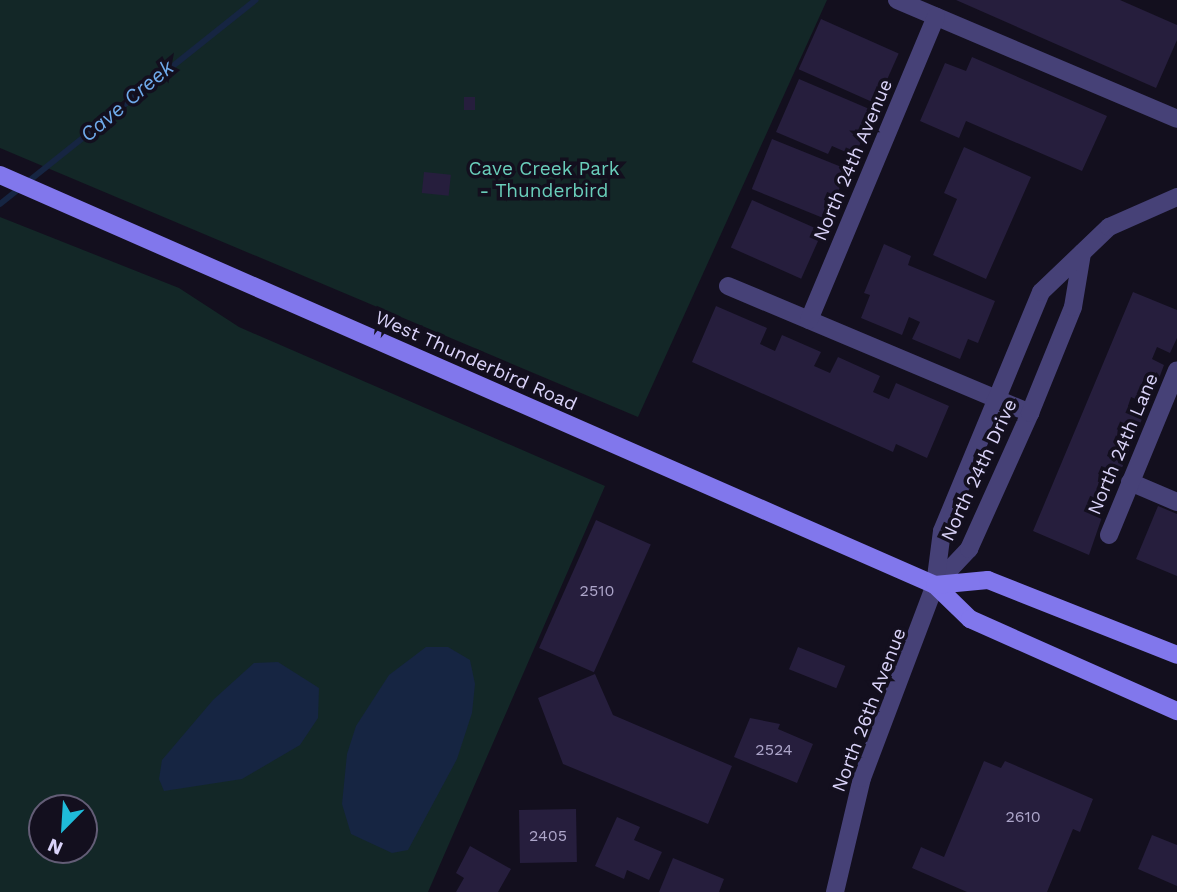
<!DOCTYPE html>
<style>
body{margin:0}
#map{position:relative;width:1177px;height:892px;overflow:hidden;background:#130f1e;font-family:"Work Sans",sans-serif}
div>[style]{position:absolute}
.green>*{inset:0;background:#132727}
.water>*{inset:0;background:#162542}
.stream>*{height:6px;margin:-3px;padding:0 3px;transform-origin:3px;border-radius:3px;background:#162542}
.building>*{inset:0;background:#261e3d;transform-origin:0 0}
.minor>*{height:18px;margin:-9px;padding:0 9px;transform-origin:9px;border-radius:9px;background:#464177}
.tertiary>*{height:18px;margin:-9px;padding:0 9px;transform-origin:9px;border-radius:9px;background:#464177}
.secondary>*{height:18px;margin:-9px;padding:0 9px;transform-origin:9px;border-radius:9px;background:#8177ec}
span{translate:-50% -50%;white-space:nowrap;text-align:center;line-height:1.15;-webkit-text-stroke:7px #130f1e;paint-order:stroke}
.number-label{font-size:16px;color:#ada6ca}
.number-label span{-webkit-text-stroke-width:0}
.street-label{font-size:19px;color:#dad3f9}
.park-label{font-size:19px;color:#6acebb}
.water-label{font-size:21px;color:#6faaeb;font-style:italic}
.north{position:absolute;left:28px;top:794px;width:70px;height:70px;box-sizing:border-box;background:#130f1e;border:2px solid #635d76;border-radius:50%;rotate:204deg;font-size:19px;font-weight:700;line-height:28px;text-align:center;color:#dad3f9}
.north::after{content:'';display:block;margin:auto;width:24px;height:32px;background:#1fbbd9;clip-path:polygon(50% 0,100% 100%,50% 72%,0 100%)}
</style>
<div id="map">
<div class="green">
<div style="clip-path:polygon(0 0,827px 0,638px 417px,0 148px)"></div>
<div style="clip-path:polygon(evenodd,0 217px,179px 288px,239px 327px,605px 486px,428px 892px,0 892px,0 217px,42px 808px,84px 808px,84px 850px,42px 850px,42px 808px)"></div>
</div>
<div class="water">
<div style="clip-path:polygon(426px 647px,448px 647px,470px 660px,475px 684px,472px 713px,457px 759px,408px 850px,392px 853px,351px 834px,342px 804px,347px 754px,356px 726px,389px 675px)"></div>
<div style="clip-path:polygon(278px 662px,319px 688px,318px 718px,300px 745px,242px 779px,164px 791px,159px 779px,162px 760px,213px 700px,254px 663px)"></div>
</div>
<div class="stream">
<div style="left:0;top:204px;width:327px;rotate:-38.6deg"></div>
</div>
<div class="building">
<div style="clip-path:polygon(956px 0,1120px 0,1177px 25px,1177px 40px,1156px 88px)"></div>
<div style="left:821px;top:19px;width:85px;height:55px;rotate:24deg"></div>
<div style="clip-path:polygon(972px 57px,1107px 116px,1082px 171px,966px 121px,959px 138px,920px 121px,945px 63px,966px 71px)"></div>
<div style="clip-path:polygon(799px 79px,874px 111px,855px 156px,832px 146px,828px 154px,776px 132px)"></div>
<div style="left:464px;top:97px;width:11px;height:13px"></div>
<div style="left:772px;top:139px;width:81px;height:54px;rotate:22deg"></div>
<div style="clip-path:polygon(964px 147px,1031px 177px,986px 279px,933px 255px,957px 199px,944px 193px)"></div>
<div style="left:424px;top:172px;width:27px;height:21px;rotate:6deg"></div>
<div style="left:752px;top:200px;width:77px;height:52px;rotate:24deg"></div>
<div style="clip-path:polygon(884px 244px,911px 256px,908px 265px,995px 301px,978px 343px,968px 339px,960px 359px,912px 339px,920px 322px,909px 317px,902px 335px,861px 318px,870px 295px,864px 293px)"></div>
<div style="clip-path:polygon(1133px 292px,1177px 310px,1177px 338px,1170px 353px,1157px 347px,1152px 359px,1164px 365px,1158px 381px,1145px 376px,1142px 383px,1154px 388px,1147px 404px,1131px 397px,1128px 406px,1144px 414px,1126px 458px,1109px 450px,1107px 456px,1124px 463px,1116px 482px,1103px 477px,1100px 483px,1112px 488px,1089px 555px,1033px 531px)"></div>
<div style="clip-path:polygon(716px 306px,767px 328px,760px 344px,775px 351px,782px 335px,821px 352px,814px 366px,830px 373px,838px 357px,880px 376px,873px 392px,889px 399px,896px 383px,949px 406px,927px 458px,896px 444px,893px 452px,692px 362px)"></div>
<div style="clip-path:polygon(1158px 506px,1177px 514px,1177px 576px,1136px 559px)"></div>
<div style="left:596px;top:520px;width:60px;height:140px;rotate:24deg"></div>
<div style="left:798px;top:647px;width:51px;height:24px;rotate:22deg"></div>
<div style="clip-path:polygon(595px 674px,613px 715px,732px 766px,708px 824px,563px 764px,538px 698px)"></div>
<div style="clip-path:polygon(750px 718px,780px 724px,778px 729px,813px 744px,797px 783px,734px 757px)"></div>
<div style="clip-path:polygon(984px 761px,1001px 768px,1005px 761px,1093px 799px,1080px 832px,1073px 829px,1047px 892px,967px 892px,912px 868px,921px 847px,944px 857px)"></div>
<div style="left:576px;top:809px;width:53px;height:57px;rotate:89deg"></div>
<div style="clip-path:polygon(617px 817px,640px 827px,634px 840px,662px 852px,649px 880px,627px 870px,624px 879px,595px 866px)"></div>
<div style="clip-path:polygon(1152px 835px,1177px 845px,1177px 886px,1138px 869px)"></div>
<div style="clip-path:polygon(470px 846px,511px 869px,498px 892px,456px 892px,464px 878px,456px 873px)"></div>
<div style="clip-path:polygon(673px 858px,724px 879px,719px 892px,659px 892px)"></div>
</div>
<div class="minor">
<div style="left:897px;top:0;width:304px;rotate:23deg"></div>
<div style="left:728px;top:286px;width:328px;rotate:22.8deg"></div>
<div style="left:809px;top:320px;width:329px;rotate:-67.3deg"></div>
<div style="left:1130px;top:482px;width:51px;rotate:23.1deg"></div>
<div style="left:1109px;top:535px;width:178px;rotate:-67.6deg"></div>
</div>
<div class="tertiary">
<div style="left:935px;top:585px;width:50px;rotate:-46.6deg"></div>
<div style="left:969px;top:549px;width:149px;rotate:-65.8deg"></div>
<div style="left:1030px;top:413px;width:114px;rotate:-67.9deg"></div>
<div style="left:1073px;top:307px;width:55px;rotate:-80.5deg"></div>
<div style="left:835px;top:892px;width:117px;rotate:-76.7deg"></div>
<div style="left:862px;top:778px;width:206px;rotate:-69.3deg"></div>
<div style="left:935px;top:585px;width:54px;rotate:-82.6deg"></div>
<div style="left:942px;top:531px;width:259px;rotate:-67.5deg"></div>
<div style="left:1041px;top:292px;width:94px;rotate:-43.7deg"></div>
<div style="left:1109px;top:227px;width:74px;rotate:-23.8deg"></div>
</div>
<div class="secondary">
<div style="left:0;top:175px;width:1021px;rotate:23.68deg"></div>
<div style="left:935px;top:585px;width:49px;rotate:44.2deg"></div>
<div style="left:970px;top:619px;width:227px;rotate:24deg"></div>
<div style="left:935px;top:585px;width:53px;rotate:-5.4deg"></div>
<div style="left:988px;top:580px;width:203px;rotate:21.6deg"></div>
</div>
<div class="number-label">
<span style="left:597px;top:591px">2510</span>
<span style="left:774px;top:750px">2524</span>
<span style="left:1023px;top:817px">2610</span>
<span style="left:548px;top:836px">2405</span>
</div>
<div class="street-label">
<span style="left:853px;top:160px;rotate:-67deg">North 24th Avenue</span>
<span style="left:476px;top:361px;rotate:24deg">West Thunderbird Road</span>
<span style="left:1123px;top:444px;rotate:-67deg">North 24th Lane</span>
<span style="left:979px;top:470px;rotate:-65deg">North 24th Drive</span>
<span style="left:869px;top:710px;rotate:-69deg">North 26th Avenue</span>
</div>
<div class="park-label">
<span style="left:544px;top:180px">Cave Creek Park<br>- Thunderbird</span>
</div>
<div class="water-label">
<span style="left:127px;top:101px;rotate:-40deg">Cave Creek</span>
</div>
<div class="north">N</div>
</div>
